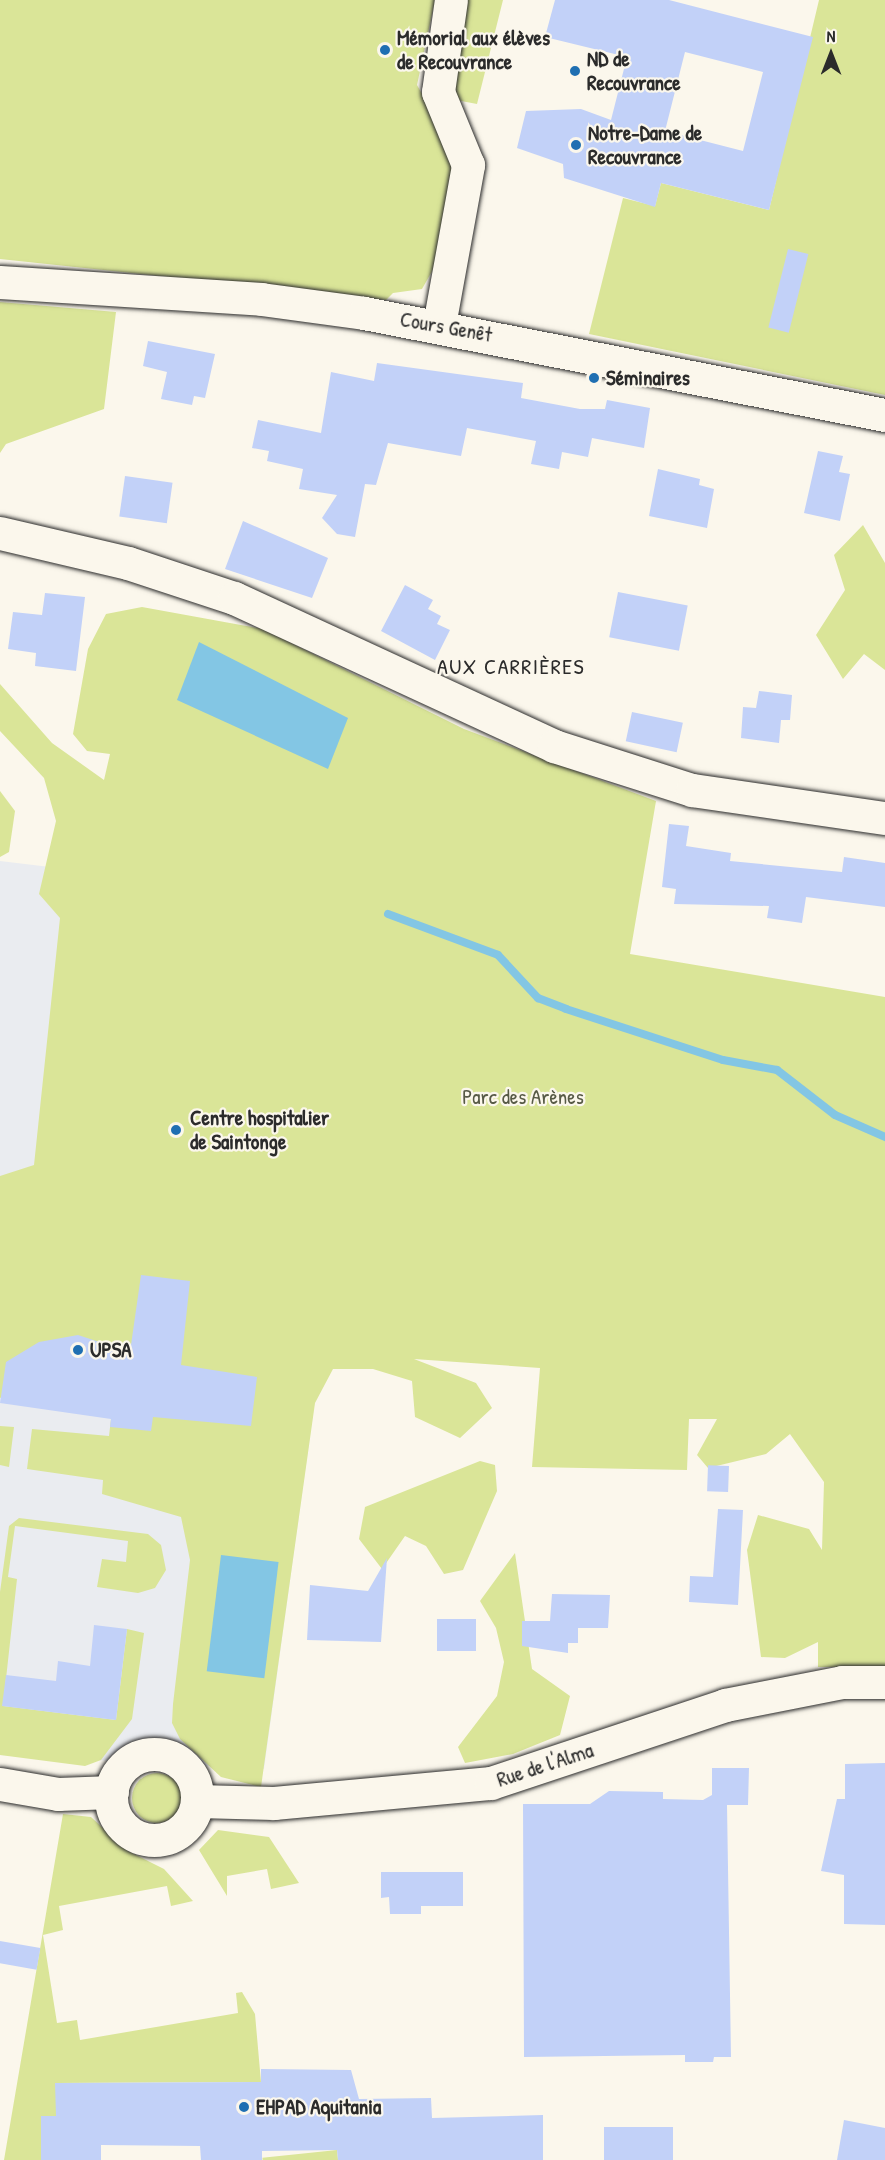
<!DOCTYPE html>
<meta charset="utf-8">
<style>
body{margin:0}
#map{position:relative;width:885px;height:2160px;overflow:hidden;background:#fbf7ec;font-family:"Patrick Hand",sans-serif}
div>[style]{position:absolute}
.built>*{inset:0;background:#eaecf0}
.green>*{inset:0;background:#dae598;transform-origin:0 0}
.round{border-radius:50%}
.water>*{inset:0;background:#83c6e4;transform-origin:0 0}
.stream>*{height:8px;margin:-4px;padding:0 4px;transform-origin:4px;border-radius:4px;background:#83c6e4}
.building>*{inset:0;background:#c2d1f8;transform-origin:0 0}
.roads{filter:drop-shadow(0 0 2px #2b2b2b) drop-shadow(0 0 2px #2b2b2b)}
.minor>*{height:33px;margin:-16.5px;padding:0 16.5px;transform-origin:16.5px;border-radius:16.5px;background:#fbf7ec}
.minor>.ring{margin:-16.5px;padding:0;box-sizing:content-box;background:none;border:33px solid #fbf7ec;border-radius:50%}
.major>*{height:33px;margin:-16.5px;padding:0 16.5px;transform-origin:16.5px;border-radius:16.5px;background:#fbf7ec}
.dots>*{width:16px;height:16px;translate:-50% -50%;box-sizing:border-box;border:3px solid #fbf7ec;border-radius:50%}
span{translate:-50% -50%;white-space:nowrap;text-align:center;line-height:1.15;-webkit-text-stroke:4.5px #fbf7ec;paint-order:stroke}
.poi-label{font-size:21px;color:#2b2b2b;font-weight:700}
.left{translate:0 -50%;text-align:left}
.street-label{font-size:21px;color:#2b2b2b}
.park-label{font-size:21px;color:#575a46}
.neighbourhood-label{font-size:22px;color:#2b2b2b;letter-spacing:1.5px}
.north{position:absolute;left:801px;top:24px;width:60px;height:60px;-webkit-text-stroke:4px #fbf7ec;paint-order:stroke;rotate:0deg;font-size:16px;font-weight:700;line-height:24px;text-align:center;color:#2b2b2b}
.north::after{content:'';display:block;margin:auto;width:21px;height:27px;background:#2b2b2b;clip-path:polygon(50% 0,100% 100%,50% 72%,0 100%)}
</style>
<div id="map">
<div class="built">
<div style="clip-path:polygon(0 861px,383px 907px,264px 1769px,0 1755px)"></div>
</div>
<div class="green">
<div style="clip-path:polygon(0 0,435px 0,417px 85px,457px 156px,443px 252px,422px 289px,393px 293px,386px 300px,0 259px)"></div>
<div style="clip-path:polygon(462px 0,503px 0,477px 104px,456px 100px,449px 53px)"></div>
<div style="clip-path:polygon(819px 0,885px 0,885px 395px,589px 334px,623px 198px,655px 206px,661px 183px,769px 210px)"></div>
<div style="clip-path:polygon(0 302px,116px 312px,104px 409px,6px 444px,0 453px)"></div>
<div style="clip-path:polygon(863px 525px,885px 563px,885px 670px,864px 654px,843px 679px,816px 635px,845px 590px,834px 555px)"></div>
<div style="clip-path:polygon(142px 607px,263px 629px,464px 729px,656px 801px,630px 954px,885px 997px,885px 1667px,818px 1667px,818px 1642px,785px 1658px,761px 1657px,747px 1550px,758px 1515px,809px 1529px,822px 1550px,824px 1482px,790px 1434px,766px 1454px,708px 1468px,697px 1455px,717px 1419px,689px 1419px,687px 1470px,532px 1467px,540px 1368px,414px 1359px,476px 1383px,492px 1408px,460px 1438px,415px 1417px,412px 1381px,373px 1369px,333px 1369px,315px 1403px,261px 1787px,221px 1777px,180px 1739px,172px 1723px,173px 1704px,190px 1560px,181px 1517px,102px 1494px,103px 1480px,27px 1469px,32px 1429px,109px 1436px,111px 1419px,66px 1373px,0 1398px,0 1176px,34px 1165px,60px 918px,39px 894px,56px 821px,44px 778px,0 731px,0 684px,52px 743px,104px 780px,110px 754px,87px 751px,73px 734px,88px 649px,106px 614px)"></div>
<div style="clip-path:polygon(0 791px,15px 811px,9px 852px,0 857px)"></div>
<div style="clip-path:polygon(0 1426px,14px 1427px,9px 1467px,0 1465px)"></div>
<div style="clip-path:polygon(480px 1461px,495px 1465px,497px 1491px,463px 1570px,444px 1574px,426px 1546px,405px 1536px,382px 1569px,359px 1539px,365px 1507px)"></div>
<div style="clip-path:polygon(19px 1518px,148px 1534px,161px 1545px,166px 1570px,155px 1588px,138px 1593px,97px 1587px,102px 1559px,126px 1562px,128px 1541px,15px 1526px,8px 1577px,17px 1579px,3px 1706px,116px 1720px,127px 1629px,144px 1633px,132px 1719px,101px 1760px,85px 1766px,0 1755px,0 1592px,9px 1526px)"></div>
<div style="clip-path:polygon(515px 1553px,532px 1669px,570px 1696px,560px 1735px,513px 1754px,465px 1763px,458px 1747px,497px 1696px,504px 1662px,496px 1628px,480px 1601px)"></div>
<div class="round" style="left:132px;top:1773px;width:50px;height:50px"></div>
<div style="clip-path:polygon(63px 1814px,91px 1817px,128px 1851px,164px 1869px,193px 1901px,171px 1906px,167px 1886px,59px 1906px,63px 1930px,43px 1935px,57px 2023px,77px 2020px,80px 2040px,238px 2013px,236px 1993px,242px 1992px,255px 2014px,261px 2082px,56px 2083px,56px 2116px,41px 2116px,41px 2160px,4px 2160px)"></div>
<div style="clip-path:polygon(218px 1830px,269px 1837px,299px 1883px,271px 1889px,267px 1869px,227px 1876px,227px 1896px,199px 1850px)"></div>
<div style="left:337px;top:2150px;width:10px;height:75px;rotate:84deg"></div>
</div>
<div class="water">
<div style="clip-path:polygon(199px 642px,348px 718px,328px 769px,177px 700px)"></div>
<div style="left:221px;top:1555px;width:58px;height:117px;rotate:7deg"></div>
</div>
<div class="stream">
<div style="left:388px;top:914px;width:117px;rotate:20.4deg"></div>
<div style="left:498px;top:955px;width:59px;rotate:47.1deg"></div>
<div style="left:538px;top:998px;width:30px;rotate:21deg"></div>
<div style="left:566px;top:1009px;width:165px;rotate:18deg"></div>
<div style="left:723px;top:1060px;width:55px;rotate:10.5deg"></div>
<div style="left:777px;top:1070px;width:73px;rotate:37.8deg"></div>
<div style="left:835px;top:1115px;width:55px;rotate:23.7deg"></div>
</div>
<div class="building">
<div style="clip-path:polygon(evenodd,555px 0,669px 0,813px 37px,769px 210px,661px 183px,655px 207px,564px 178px,563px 164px,517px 148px,526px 111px,581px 109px,611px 120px,627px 57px,545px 37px,555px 0,685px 52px,763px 72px,743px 151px,665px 131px,685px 52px)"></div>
<div style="left:788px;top:249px;width:21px;height:81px;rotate:14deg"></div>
<div style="clip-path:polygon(148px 341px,215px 354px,205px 398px,194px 396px,192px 405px,161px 399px,167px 372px,143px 366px)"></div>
<div style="clip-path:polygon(377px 363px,523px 383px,521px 398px,580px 409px,605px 409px,607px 400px,650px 408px,644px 448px,592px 438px,588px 457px,562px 452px,559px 469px,531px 464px,536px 441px,467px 428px,461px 456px,388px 443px,376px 485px,365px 484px,355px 537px,337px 534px,322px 518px,337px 495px,299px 489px,303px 469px,267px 461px,269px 451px,252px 448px,258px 420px,321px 433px,331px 372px,374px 381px)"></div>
<div style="clip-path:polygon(818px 451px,843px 456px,839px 472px,850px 474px,840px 521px,804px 513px)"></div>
<div style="clip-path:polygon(658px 469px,700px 479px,699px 485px,714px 489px,707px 528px,649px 516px)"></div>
<div style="left:125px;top:476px;width:48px;height:41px;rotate:8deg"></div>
<div style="clip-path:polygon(243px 521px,328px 558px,312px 598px,225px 569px)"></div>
<div style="clip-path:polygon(405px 585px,433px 600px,428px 609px,441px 616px,437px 624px,450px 630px,435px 660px,381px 631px)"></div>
<div style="left:618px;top:592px;width:71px;height:46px;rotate:11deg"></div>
<div style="clip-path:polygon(45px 593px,85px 597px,76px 671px,35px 666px,36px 653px,8px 649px,13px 612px,42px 615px)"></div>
<div style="clip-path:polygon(759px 691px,792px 695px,790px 720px,781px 720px,779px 743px,741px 738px,743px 707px,756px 708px)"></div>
<div style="left:632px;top:712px;width:52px;height:30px;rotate:12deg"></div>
<div style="clip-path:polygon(669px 824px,689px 826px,686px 846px,731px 853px,730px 861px,842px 872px,844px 857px,885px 863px,885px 907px,806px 897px,802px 923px,767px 918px,769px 906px,674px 904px,676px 889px,662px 887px)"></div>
<div style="clip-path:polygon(141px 1275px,190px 1281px,181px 1365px,257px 1377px,251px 1426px,153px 1417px,151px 1431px,110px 1427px,111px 1419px,0 1403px,6px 1362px,39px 1342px,78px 1335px,130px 1352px)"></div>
<div style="left:729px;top:1466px;width:26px;height:21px;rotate:92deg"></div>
<div style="clip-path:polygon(718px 1509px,743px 1510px,738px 1605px,689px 1602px,690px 1576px,713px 1577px)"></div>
<div style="clip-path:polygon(387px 1558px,381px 1642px,307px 1640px,310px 1585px,368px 1591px)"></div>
<div style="clip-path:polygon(552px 1594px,610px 1595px,608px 1628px,578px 1628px,578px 1643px,568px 1643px,568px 1653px,522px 1646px,522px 1621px,550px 1621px)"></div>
<div style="left:437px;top:1619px;width:39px;height:32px"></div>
<div style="clip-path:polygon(94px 1625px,127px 1629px,116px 1720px,2px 1706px,6px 1675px,56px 1681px,58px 1661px,90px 1666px)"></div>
<div style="clip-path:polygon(885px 1763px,885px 1925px,844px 1924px,844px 1875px,821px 1871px,837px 1799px,845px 1799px,845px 1764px)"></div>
<div style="clip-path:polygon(712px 1768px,749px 1768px,748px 1805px,727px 1805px,731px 2057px,714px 2057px,713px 2062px,685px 2062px,685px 2055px,524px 2057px,523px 1804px,590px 1804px,609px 1791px,663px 1792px,663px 1799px,703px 1800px,712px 1795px)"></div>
<div style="clip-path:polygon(381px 1872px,463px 1872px,463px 1906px,421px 1906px,421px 1914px,390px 1914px,389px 1897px,381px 1898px)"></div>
<div style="left:0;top:1941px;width:41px;height:22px;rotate:10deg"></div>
<div style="clip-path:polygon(261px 2069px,351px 2070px,359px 2099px,431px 2098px,432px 2118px,543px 2115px,543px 2160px,338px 2160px,337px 2150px,262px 2151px,262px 2160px,201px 2160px,200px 2146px,101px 2145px,101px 2160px,41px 2160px,41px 2116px,56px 2116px,55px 2083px,261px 2082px)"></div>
<div style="clip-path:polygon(844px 2120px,885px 2128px,885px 2160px,837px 2160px)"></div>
<div style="left:673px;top:2127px;width:33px;height:69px;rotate:90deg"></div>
</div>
<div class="roads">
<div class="minor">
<div style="left:439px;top:325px;width:163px;rotate:-79.7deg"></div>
<div style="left:468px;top:165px;width:79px;rotate:-112.3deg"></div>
<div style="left:438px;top:92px;width:93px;rotate:-82deg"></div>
<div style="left:0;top:533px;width:131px;rotate:13.2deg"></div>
<div style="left:128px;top:563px;width:112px;rotate:18.3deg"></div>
<div style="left:234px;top:598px;width:353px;rotate:24.8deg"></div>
<div style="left:554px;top:746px;width:145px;rotate:17.7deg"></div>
<div style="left:692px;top:790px;width:195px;rotate:8.3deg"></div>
<div class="ring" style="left:111px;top:1754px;width:53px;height:53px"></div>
<div style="left:0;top:1784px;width:59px;rotate:9.8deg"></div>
<div style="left:58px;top:1794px;width:54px;rotate:-2.1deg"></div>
<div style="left:197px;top:1801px;width:77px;rotate:1.5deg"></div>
<div style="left:274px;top:1803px;width:218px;rotate:-5.3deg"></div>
<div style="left:491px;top:1783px;width:247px;rotate:-18.4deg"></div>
<div style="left:725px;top:1705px;width:119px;rotate:-11.1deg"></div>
<div style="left:842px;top:1682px;width:43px"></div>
</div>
<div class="major">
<div style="left:0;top:282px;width:262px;rotate:3.7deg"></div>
<div style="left:261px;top:299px;width:104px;rotate:7.7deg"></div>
<div style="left:364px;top:313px;width:531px;rotate:11.08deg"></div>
</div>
</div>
<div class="dots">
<div style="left:385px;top:50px;background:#1f6fb2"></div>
<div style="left:575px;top:71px;background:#1f6fb2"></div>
<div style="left:576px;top:145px;background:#1f6fb2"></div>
<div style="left:594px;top:378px;background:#1f6fb2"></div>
<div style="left:176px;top:1130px;background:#1f6fb2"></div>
<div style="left:78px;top:1350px;background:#1f6fb2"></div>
<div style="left:244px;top:2107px;background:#1f6fb2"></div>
</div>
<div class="poi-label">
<span class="left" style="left:397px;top:50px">Mémorial aux élèves<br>de Recouvrance</span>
<span class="left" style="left:587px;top:71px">ND de<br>Recouvrance</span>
<span class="left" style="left:588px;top:145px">Notre-Dame de<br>Recouvrance</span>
<span class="left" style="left:606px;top:378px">Séminaires</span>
<span class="left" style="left:190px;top:1130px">Centre hospitalier<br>de Saintonge</span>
<span class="left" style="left:90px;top:1350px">UPSA</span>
<span class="left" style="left:256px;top:2107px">EHPAD Aquitania</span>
</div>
<div class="street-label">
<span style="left:446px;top:327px;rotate:10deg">Cours Genêt</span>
<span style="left:545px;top:1765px;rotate:-18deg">Rue de l'Alma</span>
</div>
<div class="park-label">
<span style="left:523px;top:1097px">Parc des Arènes</span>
</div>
<div class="neighbourhood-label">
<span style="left:511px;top:667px">AUX CARRIÈRES</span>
</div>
<div class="north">N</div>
</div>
